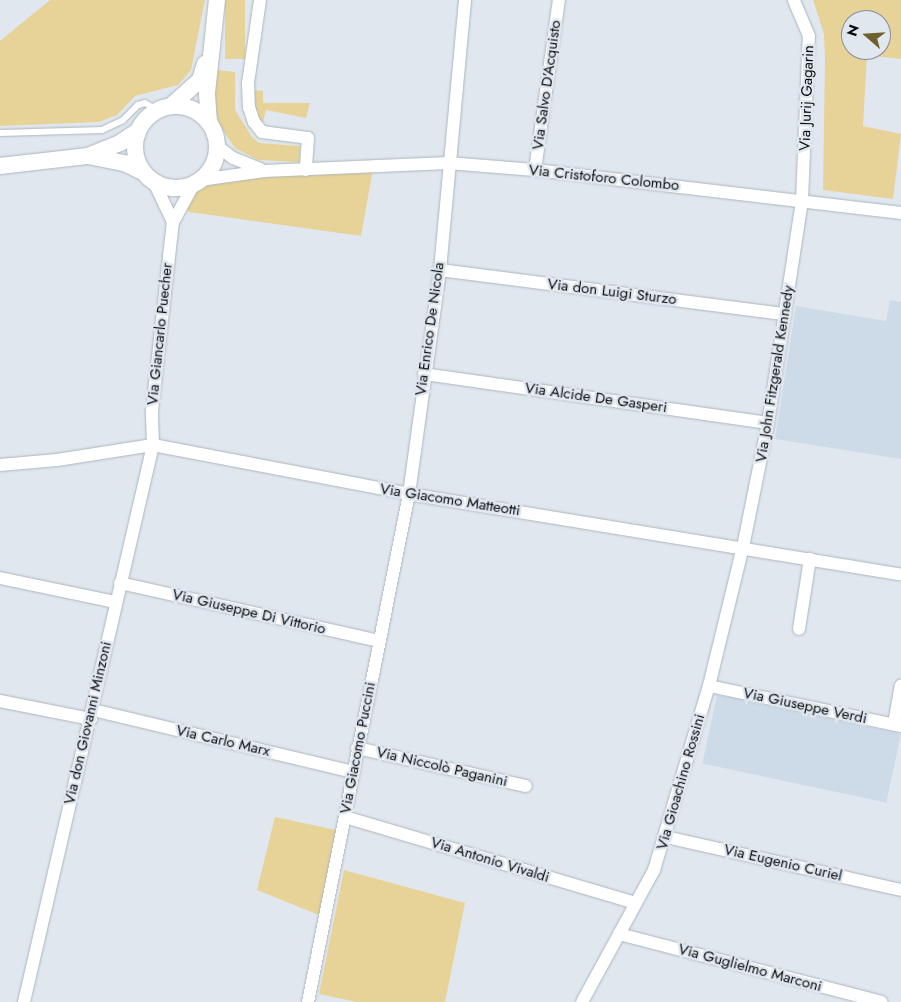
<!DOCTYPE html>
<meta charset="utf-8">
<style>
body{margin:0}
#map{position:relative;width:901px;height:1002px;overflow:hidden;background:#e0e7ef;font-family:Jost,sans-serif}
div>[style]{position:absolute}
.built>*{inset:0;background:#cddbe8;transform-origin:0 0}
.green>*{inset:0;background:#e7d397;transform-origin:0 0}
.roads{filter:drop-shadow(0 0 1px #adb5bc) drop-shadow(0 0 1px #adb5bc)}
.service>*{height:6px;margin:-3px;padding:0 3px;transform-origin:3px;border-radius:3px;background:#fff}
.minor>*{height:12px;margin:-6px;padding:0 6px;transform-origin:6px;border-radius:6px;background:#fff}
.tertiary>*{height:16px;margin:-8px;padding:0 8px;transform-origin:8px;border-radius:8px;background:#fff}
.tertiary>.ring{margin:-8px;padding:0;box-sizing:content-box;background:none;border:16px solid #fff;border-radius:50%}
span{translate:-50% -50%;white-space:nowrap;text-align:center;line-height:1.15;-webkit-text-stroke:5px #e0e7ef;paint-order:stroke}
.street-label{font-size:15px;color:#090c0e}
.north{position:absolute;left:841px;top:10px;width:50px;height:50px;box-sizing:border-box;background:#e0e7ef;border:1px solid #8a8f95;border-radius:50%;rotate:289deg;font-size:14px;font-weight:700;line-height:20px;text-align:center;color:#090c0e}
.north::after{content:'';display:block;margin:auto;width:18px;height:22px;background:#70602e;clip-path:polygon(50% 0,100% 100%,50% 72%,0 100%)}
</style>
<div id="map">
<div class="built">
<div style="clip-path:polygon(890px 300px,901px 302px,901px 459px,775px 439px,796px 306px,886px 321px)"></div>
<div style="left:717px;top:695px;width:188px;height:70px;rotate:12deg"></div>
</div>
<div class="green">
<div style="clip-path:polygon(50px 0,205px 0,191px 70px,178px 85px,135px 96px,117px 115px,99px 122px,0 126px,0 41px)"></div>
<div style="left:225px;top:0;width:20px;height:59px"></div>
<div style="clip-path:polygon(evenodd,813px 0,901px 0,901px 59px,867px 55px,863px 126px,901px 134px,893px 199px,823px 190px,825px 60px,824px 34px,813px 0,851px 20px,881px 20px,881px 50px,851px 50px,851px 20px)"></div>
<div style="clip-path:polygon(216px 70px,235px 72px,235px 110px,252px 137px,259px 143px,300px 146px,299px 162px,258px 160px,235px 148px,220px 126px,214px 104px)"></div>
<div style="clip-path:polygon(252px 90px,263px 91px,263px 103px,310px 103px,306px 118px,266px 110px,263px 122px,256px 115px)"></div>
<div style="clip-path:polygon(373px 169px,361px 236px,189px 212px,185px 208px,190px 193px,201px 185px,225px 177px)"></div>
<div style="clip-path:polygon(275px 817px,336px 830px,319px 915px,257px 890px)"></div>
<div style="clip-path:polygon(344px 870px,465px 903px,445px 1002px,357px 1002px,319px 994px)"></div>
</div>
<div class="roads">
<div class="service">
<div style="left:0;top:133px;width:102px;rotate:-1.7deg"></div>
<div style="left:102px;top:130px;width:23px;rotate:-25deg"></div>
<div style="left:123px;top:120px;width:21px;rotate:-45deg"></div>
<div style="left:138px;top:105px;width:7px;rotate:-16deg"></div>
<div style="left:145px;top:103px;width:14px;rotate:30deg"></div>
</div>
<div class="minor">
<div style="left:260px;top:0;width:84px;rotate:98.2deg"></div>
<div style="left:248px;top:83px;width:24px;rotate:88deg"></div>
<div style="left:249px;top:107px;width:16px;rotate:72deg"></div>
<div style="left:254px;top:122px;width:13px;rotate:51deg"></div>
<div style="left:262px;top:132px;width:46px;rotate:7.4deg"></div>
<div style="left:308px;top:138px;width:32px;rotate:94deg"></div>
<div style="left:217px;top:146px;width:20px;rotate:37deg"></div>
<div style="left:233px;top:158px;width:29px;rotate:22deg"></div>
<div style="left:535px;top:170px;width:172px;rotate:-82deg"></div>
<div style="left:200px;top:180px;width:65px;rotate:-8deg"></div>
<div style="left:264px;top:171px;width:184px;rotate:-2.5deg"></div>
<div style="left:448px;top:163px;width:87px;rotate:4.6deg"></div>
<div style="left:535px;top:170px;width:369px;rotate:6.7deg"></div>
<div style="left:154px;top:182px;width:44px;rotate:64.6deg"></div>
<div style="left:440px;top:270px;width:348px;rotate:7.3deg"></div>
<div style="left:424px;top:374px;width:347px;rotate:8.1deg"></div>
<div style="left:0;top:465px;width:57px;rotate:-5deg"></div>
<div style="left:57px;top:460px;width:97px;rotate:-8.9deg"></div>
<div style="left:153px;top:445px;width:261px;rotate:10.8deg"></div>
<div style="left:409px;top:494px;width:499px;rotate:9.3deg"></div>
<div style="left:0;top:578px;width:117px;rotate:11.8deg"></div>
<div style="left:120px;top:583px;width:265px;rotate:12.6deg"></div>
<div style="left:799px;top:629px;width:71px;rotate:-81.1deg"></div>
<div style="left:709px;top:686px;width:196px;rotate:11.8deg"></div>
<div style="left:0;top:701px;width:93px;rotate:11.2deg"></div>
<div style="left:93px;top:710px;width:267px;rotate:13.4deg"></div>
<div style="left:894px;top:724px;width:39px;rotate:-80deg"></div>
<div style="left:357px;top:748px;width:173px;rotate:12.7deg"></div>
<div style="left:345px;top:817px;width:303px;rotate:16.5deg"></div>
<div style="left:666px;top:837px;width:241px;rotate:12.7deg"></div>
<div style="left:619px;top:934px;width:271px;rotate:14.5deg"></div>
<div style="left:24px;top:1002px;width:572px;rotate:-76.96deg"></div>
<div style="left:153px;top:445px;width:34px;rotate:-92deg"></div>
<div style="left:152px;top:411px;width:190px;rotate:-83.7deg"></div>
<div style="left:173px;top:222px;width:43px;rotate:-61.1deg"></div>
<div style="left:308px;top:1002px;width:518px;rotate:-78.76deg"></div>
<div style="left:409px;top:494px;width:226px;rotate:-82.1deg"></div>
<div style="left:440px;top:270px;width:271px;rotate:-84.7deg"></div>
<div style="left:582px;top:1002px;width:150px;rotate:-61.4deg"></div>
<div style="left:654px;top:870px;width:192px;rotate:-73.4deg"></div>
<div style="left:709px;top:686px;width:143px;rotate:-76.3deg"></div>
<div style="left:743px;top:547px;width:126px;rotate:-78.6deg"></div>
<div style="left:768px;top:423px;width:226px;rotate:-81.3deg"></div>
<div style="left:802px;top:200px;width:164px;rotate:-87.6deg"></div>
<div style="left:809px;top:36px;width:39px;rotate:-113deg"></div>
</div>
<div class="tertiary">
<div style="left:171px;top:106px;width:39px;rotate:-42deg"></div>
<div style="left:200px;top:80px;width:17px;rotate:-73deg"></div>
<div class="ring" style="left:135px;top:106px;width:66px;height:66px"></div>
<div style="left:209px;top:123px;width:30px;rotate:-94deg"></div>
<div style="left:207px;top:93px;width:94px;rotate:-83.9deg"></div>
<div style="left:88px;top:156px;width:37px;rotate:11deg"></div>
<div style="left:124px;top:163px;width:21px;rotate:25deg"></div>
<div style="left:0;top:166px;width:89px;rotate:-6.5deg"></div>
<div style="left:88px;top:156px;width:35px;rotate:-22deg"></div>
<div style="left:120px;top:143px;width:22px;rotate:-34deg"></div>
</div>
</div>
<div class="street-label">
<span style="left:547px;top:85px;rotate:-82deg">Via Salvo D’Acquisto</span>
<span style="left:807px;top:98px;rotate:-88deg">Via Jurij Gagarin</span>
<span style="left:604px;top:178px;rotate:6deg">Via Cristoforo Colombo</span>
<span style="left:612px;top:292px;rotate:7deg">Via don Luigi Sturzo</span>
<span style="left:430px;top:329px;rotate:-82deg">Via Enrico De Nicola</span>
<span style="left:160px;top:334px;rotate:-84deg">Via Giancarlo Puecher</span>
<span style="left:775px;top:374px;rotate:-81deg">Via John Fitzgerald Kennedy</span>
<span style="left:596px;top:398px;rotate:8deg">Via Alcide De Gasperi</span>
<span style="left:450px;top:500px;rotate:9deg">Via Giacomo Matteotti</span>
<span style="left:249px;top:612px;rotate:13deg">Via Giuseppe Di Vittorio</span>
<span style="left:805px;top:706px;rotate:12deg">Via Giuseppe Verdi</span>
<span style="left:88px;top:723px;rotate:-77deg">Via don Giovanni Minzoni</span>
<span style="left:223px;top:741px;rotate:13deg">Via Carlo Marx</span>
<span style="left:358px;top:748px;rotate:-79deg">Via Giacomo Puccini</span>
<span style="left:442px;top:767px;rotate:13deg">Via Niccolò Paganini</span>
<span style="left:681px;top:782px;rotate:-74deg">Via Gioachino Rossini</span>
<span style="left:490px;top:860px;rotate:17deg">Via Antonio Vivaldi</span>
<span style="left:783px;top:863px;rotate:13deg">Via Eugenio Curiel</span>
<span style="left:750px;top:968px;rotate:15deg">Via Guglielmo Marconi</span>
</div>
<div class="north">N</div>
</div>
